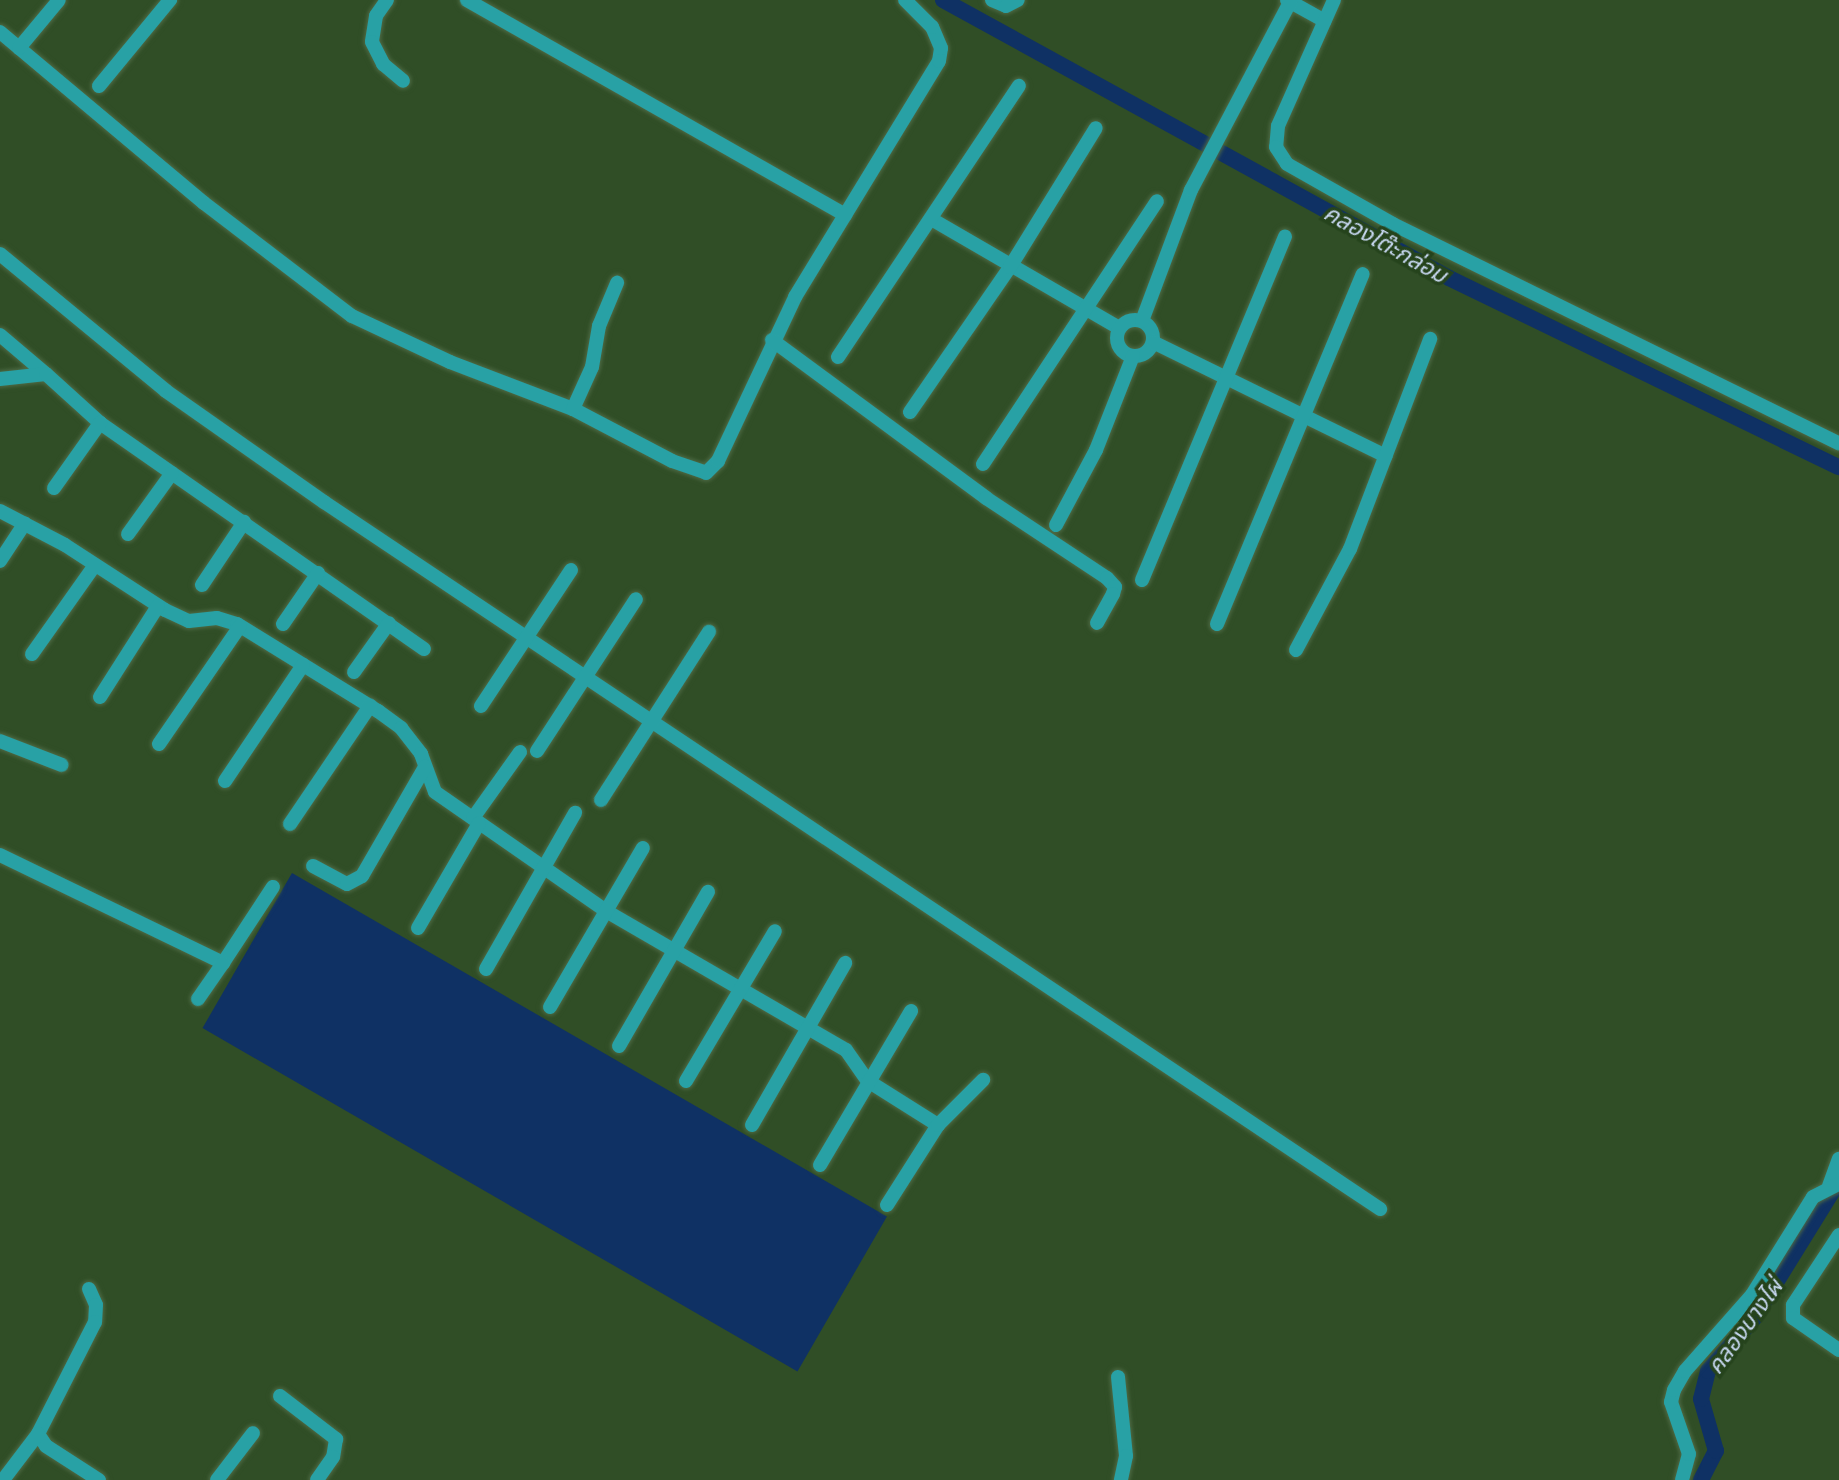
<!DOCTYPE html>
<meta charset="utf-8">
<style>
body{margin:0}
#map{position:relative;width:1839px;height:1480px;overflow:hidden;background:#304e26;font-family:"Playfair Display","Noto Sans Thai",serif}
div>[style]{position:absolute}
.water>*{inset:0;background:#0f3164;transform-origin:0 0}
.canal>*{height:16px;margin:-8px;padding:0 8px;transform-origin:8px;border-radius:8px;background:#0f3164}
.roads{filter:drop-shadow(0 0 2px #4e6a45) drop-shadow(0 0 2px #4e6a45)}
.minor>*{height:14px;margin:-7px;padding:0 7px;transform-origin:7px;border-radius:7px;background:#28a1a5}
.minor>.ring{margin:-7px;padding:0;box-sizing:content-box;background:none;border:14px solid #28a1a5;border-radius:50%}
span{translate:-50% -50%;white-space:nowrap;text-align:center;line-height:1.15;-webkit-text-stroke:7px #25431c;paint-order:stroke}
.water-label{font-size:23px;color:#c7d7f0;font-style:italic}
</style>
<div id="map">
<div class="water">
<div style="left:292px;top:873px;width:687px;height:179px;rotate:30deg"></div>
</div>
<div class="canal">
<div style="left:943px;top:0;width:577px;rotate:28.78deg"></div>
<div style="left:1449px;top:278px;width:433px;rotate:25.9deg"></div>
<div style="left:1701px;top:1480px;width:33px;rotate:-63deg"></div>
<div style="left:1716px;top:1451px;width:54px;rotate:-106.1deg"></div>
<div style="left:1701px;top:1399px;width:29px;rotate:-76deg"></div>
<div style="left:1708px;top:1371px;width:70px;rotate:-49deg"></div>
<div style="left:1754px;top:1318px;width:161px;rotate:-58.2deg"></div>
</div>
<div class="roads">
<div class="minor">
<div style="left:387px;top:0;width:19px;rotate:125deg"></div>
<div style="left:376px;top:16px;width:26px;rotate:99deg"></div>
<div style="left:372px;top:42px;width:25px;rotate:63deg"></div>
<div style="left:383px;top:64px;width:26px;rotate:40deg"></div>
<div style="left:467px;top:0;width:435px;rotate:29.6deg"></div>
<div style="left:992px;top:0;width:15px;rotate:23deg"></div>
<div style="left:1006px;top:6px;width:13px;rotate:-27deg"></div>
<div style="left:1287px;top:0;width:43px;rotate:28.9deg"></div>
<div style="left:1334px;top:0;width:138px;rotate:114deg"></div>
<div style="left:1278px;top:126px;width:21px;rotate:95deg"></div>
<div style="left:1276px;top:147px;width:20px;rotate:57deg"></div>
<div style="left:1287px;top:164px;width:122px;rotate:29.5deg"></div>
<div style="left:1393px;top:224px;width:497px;rotate:26.2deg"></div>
<div style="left:0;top:32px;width:266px;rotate:40deg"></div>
<div style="left:204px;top:203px;width:186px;rotate:37.4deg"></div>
<div style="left:352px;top:316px;width:108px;rotate:25.1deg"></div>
<div style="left:450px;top:362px;width:132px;rotate:20.9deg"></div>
<div style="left:573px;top:409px;width:112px;rotate:27.7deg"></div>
<div style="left:672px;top:461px;width:36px;rotate:19deg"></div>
<div style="left:706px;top:473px;width:17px;rotate:-45deg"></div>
<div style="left:718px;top:461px;width:181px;rotate:-64.8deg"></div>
<div style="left:795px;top:297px;width:276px;rotate:-58.6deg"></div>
<div style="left:939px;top:61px;width:13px;rotate:-81deg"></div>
<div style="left:941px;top:48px;width:23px;rotate:-113deg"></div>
<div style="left:932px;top:27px;width:38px;rotate:-135deg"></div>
<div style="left:19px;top:48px;width:62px;rotate:-50.2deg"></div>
<div style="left:99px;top:86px;width:112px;rotate:-50.5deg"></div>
<div style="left:933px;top:220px;width:215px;rotate:30.1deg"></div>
<div style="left:0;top:254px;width:215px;rotate:39.5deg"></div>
<div style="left:166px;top:391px;width:193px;rotate:35.1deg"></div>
<div style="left:324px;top:502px;width:1271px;rotate:33.8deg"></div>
<div class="ring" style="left:1117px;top:320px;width:22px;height:22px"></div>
<div style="left:1142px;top:321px;width:140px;rotate:-69.5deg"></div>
<div style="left:1191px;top:190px;width:215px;rotate:-62.2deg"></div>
<div style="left:0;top:335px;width:60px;rotate:40.3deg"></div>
<div style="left:772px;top:340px;width:266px;rotate:36.4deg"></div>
<div style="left:986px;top:498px;width:145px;rotate:33.5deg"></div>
<div style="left:1107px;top:578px;width:12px;rotate:48deg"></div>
<div style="left:1115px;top:587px;width:7px;rotate:106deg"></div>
<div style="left:1113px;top:594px;width:33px;rotate:119deg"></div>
<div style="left:1153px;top:342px;width:259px;rotate:26.1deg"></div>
<div style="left:838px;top:357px;width:326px;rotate:-56.3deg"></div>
<div style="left:0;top:379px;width:46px;rotate:-6.2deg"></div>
<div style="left:46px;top:374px;width:73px;rotate:42.2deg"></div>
<div style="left:100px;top:423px;width:395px;rotate:34.9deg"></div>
<div style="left:573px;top:409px;width:46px;rotate:-65.7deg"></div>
<div style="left:592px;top:367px;width:42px;rotate:-80.3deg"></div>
<div style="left:599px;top:326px;width:47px;rotate:-67.3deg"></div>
<div style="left:910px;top:412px;width:176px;rotate:-55.4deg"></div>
<div style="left:1010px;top:267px;width:163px;rotate:-58.3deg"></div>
<div style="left:983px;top:464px;width:315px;rotate:-56.5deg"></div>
<div style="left:54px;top:488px;width:80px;rotate:-54.7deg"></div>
<div style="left:0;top:511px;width:73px;rotate:27.6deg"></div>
<div style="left:65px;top:545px;width:119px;rotate:33deg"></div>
<div style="left:165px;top:610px;width:26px;rotate:25deg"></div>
<div style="left:189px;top:621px;width:28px;rotate:-6deg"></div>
<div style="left:217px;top:618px;width:21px;rotate:17deg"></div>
<div style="left:237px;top:624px;width:166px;rotate:31.7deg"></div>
<div style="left:378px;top:711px;width:29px;rotate:36deg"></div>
<div style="left:401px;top:728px;width:33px;rotate:52deg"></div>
<div style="left:421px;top:754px;width:40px;rotate:69.8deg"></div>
<div style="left:435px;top:792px;width:208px;rotate:34.8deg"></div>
<div style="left:606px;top:911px;width:277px;rotate:30.1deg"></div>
<div style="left:846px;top:1050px;width:38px;rotate:55deg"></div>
<div style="left:868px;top:1081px;width:83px;rotate:32.2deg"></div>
<div style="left:1056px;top:525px;width:85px;rotate:-61.9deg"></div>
<div style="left:1096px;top:450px;width:101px;rotate:-68.5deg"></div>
<div style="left:128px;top:534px;width:75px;rotate:-54.2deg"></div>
<div style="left:0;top:561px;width:45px;rotate:-56.7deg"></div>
<div style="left:1142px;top:580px;width:372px;rotate:-67.4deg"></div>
<div style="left:202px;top:585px;width:76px;rotate:-56.3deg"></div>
<div style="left:283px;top:624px;width:62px;rotate:-55.5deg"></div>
<div style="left:1217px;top:624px;width:379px;rotate:-67.4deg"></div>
<div style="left:1296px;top:650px;width:115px;rotate:-61.9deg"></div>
<div style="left:1350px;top:549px;width:225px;rotate:-69.1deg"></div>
<div style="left:32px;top:654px;width:109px;rotate:-54.7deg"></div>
<div style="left:354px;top:672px;width:60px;rotate:-54.5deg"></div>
<div style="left:100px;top:697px;width:108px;rotate:-57.5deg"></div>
<div style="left:481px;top:706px;width:163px;rotate:-56.5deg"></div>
<div style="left:0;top:741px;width:66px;rotate:21.2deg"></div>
<div style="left:159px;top:744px;width:143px;rotate:-55.5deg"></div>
<div style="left:537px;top:751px;width:181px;rotate:-56.9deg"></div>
<div style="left:225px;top:781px;width:140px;rotate:-56.1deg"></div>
<div style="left:601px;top:800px;width:200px;rotate:-57.3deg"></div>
<div style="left:473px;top:818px;width:81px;rotate:-54.5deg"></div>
<div style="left:290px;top:824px;width:143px;rotate:-55.9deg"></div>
<div style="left:0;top:855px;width:248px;rotate:25.8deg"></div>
<div style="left:223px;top:963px;width:91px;rotate:-56.7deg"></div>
<div style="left:313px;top:866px;width:38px;rotate:28deg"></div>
<div style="left:347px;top:884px;width:17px;rotate:-28deg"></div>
<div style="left:362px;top:876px;width:126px;rotate:-60deg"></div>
<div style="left:418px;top:928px;width:121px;rotate:-59.8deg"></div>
<div style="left:486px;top:969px;width:180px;rotate:-60.3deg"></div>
<div style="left:198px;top:999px;width:44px;rotate:-55.2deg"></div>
<div style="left:550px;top:1007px;width:184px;rotate:-59.7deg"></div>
<div style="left:619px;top:1046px;width:178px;rotate:-60deg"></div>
<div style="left:686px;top:1081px;width:174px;rotate:-59.3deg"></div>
<div style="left:752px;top:1125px;width:187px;rotate:-60.1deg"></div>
<div style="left:820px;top:1165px;width:179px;rotate:-59.4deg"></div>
<div style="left:1829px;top:1186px;width:29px;rotate:-70deg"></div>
<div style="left:887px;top:1205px;width:95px;rotate:-57.5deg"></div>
<div style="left:938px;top:1125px;width:64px;rotate:-45deg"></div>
<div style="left:1839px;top:1235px;width:84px;rotate:123.3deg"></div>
<div style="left:1793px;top:1305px;width:13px;rotate:90deg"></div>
<div style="left:1793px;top:1318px;width:56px;rotate:34.8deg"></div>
<div style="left:89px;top:1289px;width:17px;rotate:66deg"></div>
<div style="left:96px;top:1305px;width:17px;rotate:93deg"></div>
<div style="left:95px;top:1322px;width:126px;rotate:117deg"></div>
<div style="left:38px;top:1434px;width:14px;rotate:56deg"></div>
<div style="left:46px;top:1446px;width:63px;rotate:32.7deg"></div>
<div style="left:1118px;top:1377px;width:79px;rotate:84.2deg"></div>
<div style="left:1126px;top:1456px;width:25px;rotate:102deg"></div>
<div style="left:280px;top:1396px;width:71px;rotate:37.5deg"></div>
<div style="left:336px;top:1439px;width:18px;rotate:99deg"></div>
<div style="left:333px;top:1457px;width:28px;rotate:125deg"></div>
<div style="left:3px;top:1480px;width:58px;rotate:-52.7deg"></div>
<div style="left:217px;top:1480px;width:59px;rotate:-52.5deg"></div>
<div style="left:1682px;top:1480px;width:27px;rotate:-75deg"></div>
<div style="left:1689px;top:1454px;width:55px;rotate:-109.1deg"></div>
<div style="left:1671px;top:1402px;width:12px;rotate:-76deg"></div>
<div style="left:1674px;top:1390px;width:22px;rotate:-60deg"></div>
<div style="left:1685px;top:1371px;width:101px;rotate:-48.6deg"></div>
<div style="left:1752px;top:1295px;width:115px;rotate:-58.1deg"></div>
<div style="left:1813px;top:1197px;width:29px;rotate:-27deg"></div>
</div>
</div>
<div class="water-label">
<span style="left:1386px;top:243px;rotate:29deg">คลองโต๊ะกล่อม</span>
<span style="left:1744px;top:1326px;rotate:-54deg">คลองบางไผ่</span>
</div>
</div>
